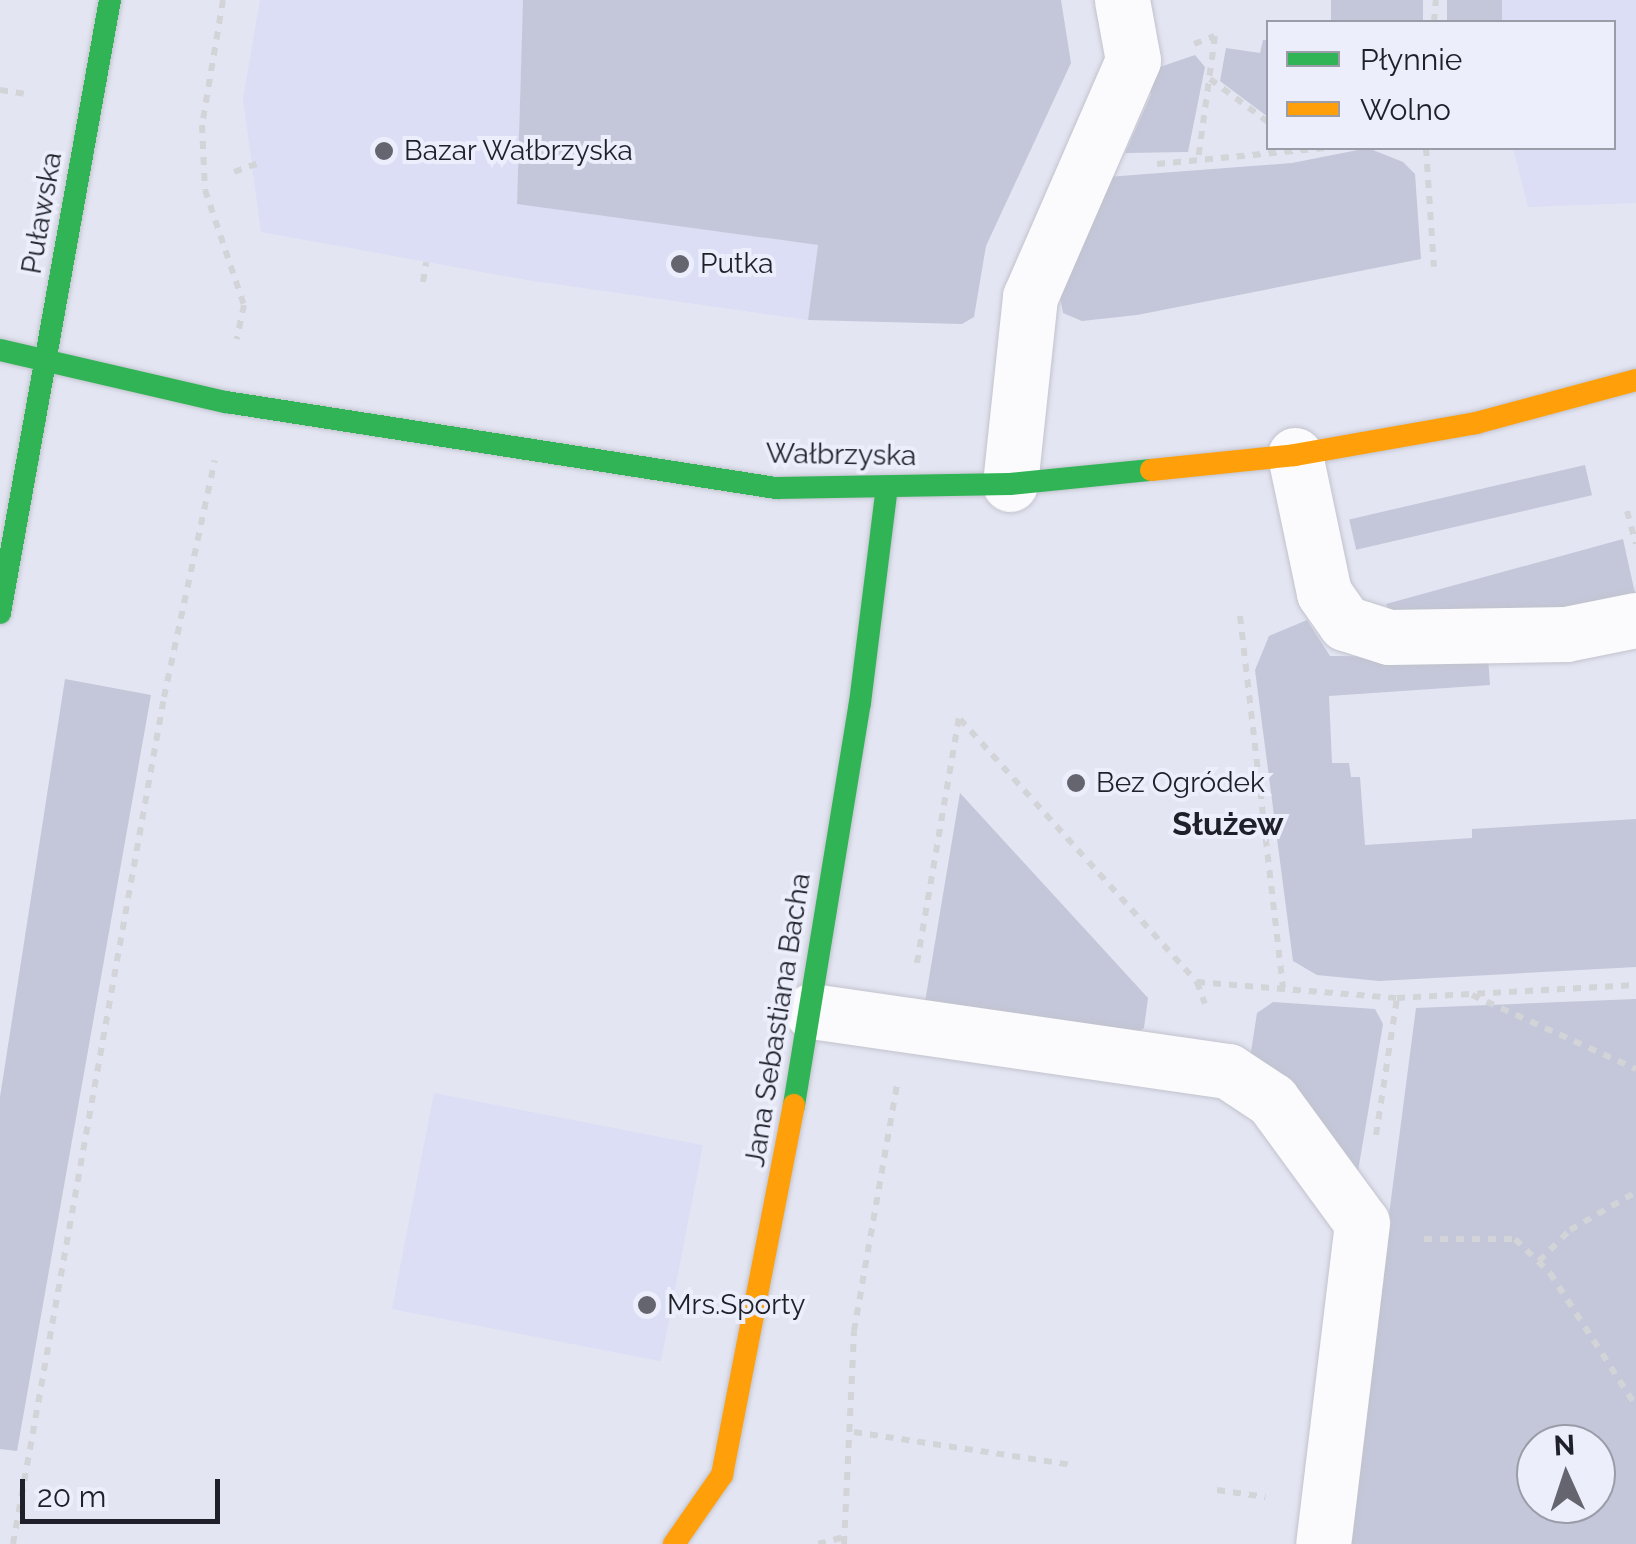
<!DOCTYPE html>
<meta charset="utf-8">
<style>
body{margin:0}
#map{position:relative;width:1636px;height:1544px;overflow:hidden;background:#e3e5f2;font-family:Raleway,sans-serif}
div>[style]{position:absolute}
.built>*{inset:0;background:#dbdef5;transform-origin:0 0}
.green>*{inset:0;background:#c4c7d9;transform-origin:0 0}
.path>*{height:6px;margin-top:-3px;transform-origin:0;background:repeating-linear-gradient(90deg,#d3d4d8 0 8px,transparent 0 16px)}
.roads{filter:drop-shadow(0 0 2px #c1c3cd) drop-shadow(0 0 2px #c1c3cd)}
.street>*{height:55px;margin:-27.5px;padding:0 27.5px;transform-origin:27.5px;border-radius:27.5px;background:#fbfbfd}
.fast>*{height:22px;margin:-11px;padding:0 11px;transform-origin:11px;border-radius:11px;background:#30b455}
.slow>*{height:22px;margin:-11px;padding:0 11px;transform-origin:11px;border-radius:11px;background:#ff9f0a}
.dots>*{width:28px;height:28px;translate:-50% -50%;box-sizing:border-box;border:5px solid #eceefc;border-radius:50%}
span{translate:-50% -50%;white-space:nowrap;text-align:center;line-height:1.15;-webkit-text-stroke:8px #eceefc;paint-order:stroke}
.poi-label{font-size:28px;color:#1f2029}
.left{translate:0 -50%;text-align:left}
.street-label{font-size:28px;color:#1f2029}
.quarter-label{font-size:32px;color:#1f2029;font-weight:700}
.legend{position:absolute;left:1266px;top:20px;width:350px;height:130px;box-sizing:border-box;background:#eceefc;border:2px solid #9a9ca8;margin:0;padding:12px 18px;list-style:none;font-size:30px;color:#1f2029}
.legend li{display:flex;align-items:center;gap:20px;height:50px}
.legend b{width:50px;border:2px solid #9a9ca8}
.north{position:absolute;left:1516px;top:1424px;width:100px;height:100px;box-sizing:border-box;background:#eceefc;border:2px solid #9a9ca8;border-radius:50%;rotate:357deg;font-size:28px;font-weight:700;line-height:40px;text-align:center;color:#1f2029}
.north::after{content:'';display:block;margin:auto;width:35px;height:45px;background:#64656f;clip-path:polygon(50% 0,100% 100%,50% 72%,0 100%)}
.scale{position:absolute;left:20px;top:1479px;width:200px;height:45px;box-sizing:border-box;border:5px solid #1f2029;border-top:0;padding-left:12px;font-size:30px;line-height:35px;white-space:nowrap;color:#1f2029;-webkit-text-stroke:8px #eceefc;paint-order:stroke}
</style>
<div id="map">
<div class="built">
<div style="clip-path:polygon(260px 0,523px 0,517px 203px,818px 245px,808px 320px,527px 280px,261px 232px,243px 99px)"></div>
<div style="clip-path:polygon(1502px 0,1636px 0,1636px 203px,1528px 207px,1513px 148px,1614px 148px,1614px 22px,1500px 22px)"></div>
<div style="left:434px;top:1093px;width:274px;height:220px;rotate:11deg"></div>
</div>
<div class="green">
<div style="clip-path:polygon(523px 0,1061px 0,1071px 63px,986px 246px,974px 317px,962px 324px,808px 320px,818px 245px,517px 204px)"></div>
<div style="left:1331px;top:0;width:92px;height:22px"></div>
<div style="left:1447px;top:0;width:55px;height:22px"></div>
<div style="clip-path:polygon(1263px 40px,1268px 40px,1268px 117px,1220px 81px,1226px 48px,1260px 53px)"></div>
<div style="clip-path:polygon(1195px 55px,1205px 67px,1188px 152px,1125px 153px,1151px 95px,1151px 70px)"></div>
<div style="clip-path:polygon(1368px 148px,1403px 162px,1415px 174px,1421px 259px,1137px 315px,1082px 321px,1063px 313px,1060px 296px,1107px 177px,1292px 163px)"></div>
<div style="left:1585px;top:465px;width:31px;height:242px;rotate:77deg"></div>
<div style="clip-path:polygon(1623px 539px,1636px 598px,1574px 612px,1389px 610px,1386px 604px)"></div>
<div style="clip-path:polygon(1307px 620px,1330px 656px,1488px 657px,1490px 685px,1329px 696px,1332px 763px,1349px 763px,1351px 777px,1360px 777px,1365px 845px,1472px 838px,1472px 829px,1636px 819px,1636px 967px,1379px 981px,1317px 975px,1293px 961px,1255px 670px,1269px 636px)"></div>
<div style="clip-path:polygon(65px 679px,151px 695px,17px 1451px,0 1449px,0 1097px)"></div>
<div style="clip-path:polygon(960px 793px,1148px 998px,1144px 1028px,1131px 1036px,924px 1008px)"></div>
<div style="clip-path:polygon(evenodd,1636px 999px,1636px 1544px,1346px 1544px,1416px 1008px,1636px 999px,1536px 1444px,1596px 1444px,1596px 1504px,1536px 1504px,1536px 1444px)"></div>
<div style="clip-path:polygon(1273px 1002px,1375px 1009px,1383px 1024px,1357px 1177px,1250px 1058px,1257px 1013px)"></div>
</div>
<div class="path">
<div style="left:223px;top:0;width:127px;rotate:99.5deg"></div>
<div style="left:202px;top:125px;width:65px;rotate:87.4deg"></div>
<div style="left:205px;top:190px;width:121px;rotate:71.3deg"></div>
<div style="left:244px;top:305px;width:35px;rotate:102deg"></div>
<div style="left:1434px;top:22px;width:22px;rotate:-85deg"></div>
<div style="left:1194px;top:44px;width:22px;rotate:-21deg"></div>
<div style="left:1215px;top:36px;width:125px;rotate:97.8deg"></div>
<div style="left:1210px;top:79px;width:72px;rotate:36.6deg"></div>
<div style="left:0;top:90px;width:26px;rotate:9deg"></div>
<div style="left:1426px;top:148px;width:119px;rotate:86.2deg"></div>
<div style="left:1157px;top:164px;width:169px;rotate:-5.4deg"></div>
<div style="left:234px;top:172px;width:29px;rotate:-20deg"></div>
<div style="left:423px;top:282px;width:20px;rotate:-81deg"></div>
<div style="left:1627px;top:511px;width:34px;rotate:75deg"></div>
<div style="left:1240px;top:616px;width:374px;rotate:83.4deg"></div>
<div style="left:960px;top:719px;width:354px;rotate:48deg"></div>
<div style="left:1197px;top:982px;width:201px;rotate:4.6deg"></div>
<div style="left:1397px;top:998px;width:239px;rotate:-3.1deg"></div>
<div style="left:917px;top:963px;width:249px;rotate:-80.3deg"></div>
<div style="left:1197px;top:982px;width:23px;rotate:70deg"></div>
<div style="left:1472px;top:995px;width:180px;rotate:24.3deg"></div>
<div style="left:1376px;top:1135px;width:139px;rotate:-81.3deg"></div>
<div style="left:1424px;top:1239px;width:91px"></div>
<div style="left:1515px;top:1239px;width:49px;rotate:44.2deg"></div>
<div style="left:1550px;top:1273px;width:158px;rotate:57.1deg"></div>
<div style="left:1539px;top:1261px;width:44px;rotate:-45deg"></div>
<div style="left:1570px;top:1230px;width:76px;rotate:-29.9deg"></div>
<div style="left:854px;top:1432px;width:220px;rotate:8.6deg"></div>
<div style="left:1217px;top:1490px;width:49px;rotate:8.3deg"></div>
<div style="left:13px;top:1544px;width:860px;rotate:-79.89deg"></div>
<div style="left:164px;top:697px;width:242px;rotate:-77.9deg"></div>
<div style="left:818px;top:1544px;width:27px;rotate:-15deg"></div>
<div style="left:844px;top:1544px;width:213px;rotate:-87.3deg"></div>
<div style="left:854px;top:1331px;width:251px;rotate:-80.1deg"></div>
</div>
<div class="roads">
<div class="street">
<div style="left:1295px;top:455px;width:141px;rotate:78.1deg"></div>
<div style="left:1324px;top:593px;width:37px;rotate:55deg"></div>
<div style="left:1345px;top:623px;width:46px;rotate:17.7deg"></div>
<div style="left:1389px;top:637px;width:177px;rotate:-1deg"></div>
<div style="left:1566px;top:634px;width:71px;rotate:-11.3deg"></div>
<div style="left:1010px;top:484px;width:188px;rotate:-83.9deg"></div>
<div style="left:1030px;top:297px;width:258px;rotate:-66.5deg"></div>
<div style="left:1133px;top:60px;width:61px;rotate:-100.4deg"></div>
<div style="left:811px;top:1011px;width:421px;rotate:8.2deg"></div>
<div style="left:1228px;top:1071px;width:53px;rotate:33.4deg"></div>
<div style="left:1272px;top:1100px;width:152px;rotate:53.8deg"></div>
<div style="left:1362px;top:1223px;width:323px;rotate:96.9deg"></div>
</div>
<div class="fast">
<div style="left:0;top:350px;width:232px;rotate:13deg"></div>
<div style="left:226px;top:402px;width:557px;rotate:8.89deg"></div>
<div style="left:776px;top:488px;width:234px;rotate:-1deg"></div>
<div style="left:1010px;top:484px;width:142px;rotate:-5.7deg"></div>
<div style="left:0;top:613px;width:623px;rotate:-79.83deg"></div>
<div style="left:794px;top:1105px;width:407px;rotate:-80.7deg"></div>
<div style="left:860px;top:703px;width:218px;rotate:-82.9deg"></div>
</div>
<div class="slow">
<div style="left:1151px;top:470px;width:145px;rotate:-5.9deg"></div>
<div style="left:1295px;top:455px;width:184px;rotate:-10deg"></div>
<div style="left:1476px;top:423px;width:166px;rotate:-15deg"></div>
<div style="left:674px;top:1544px;width:84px;rotate:-55.2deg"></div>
<div style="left:722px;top:1475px;width:377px;rotate:-79deg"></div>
</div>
</div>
<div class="dots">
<div style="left:384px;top:151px;background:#64656f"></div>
<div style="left:680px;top:264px;background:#64656f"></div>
<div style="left:1076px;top:783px;background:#64656f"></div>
<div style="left:647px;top:1305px;background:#64656f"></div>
</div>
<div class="poi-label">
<span class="left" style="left:404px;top:151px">Bazar Wałbrzyska</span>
<span class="left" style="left:700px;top:264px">Putka</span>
<span class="left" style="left:1096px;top:783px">Bez Ogródek</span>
<span class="left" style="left:667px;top:1305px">Mrs.Sporty</span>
</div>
<div class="street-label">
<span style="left:42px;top:213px;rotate:-80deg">Puławska</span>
<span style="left:841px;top:455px;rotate:1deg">Wałbrzyska</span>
<span style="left:778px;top:1020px;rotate:-81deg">Jana Sebastiana Bacha</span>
</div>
<div class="quarter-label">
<span style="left:1228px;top:824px">Służew</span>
</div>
<ul class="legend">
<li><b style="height:12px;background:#30b455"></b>Płynnie</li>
<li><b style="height:12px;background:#ff9f0a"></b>Wolno</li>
</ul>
<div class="north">N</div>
<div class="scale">20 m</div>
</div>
